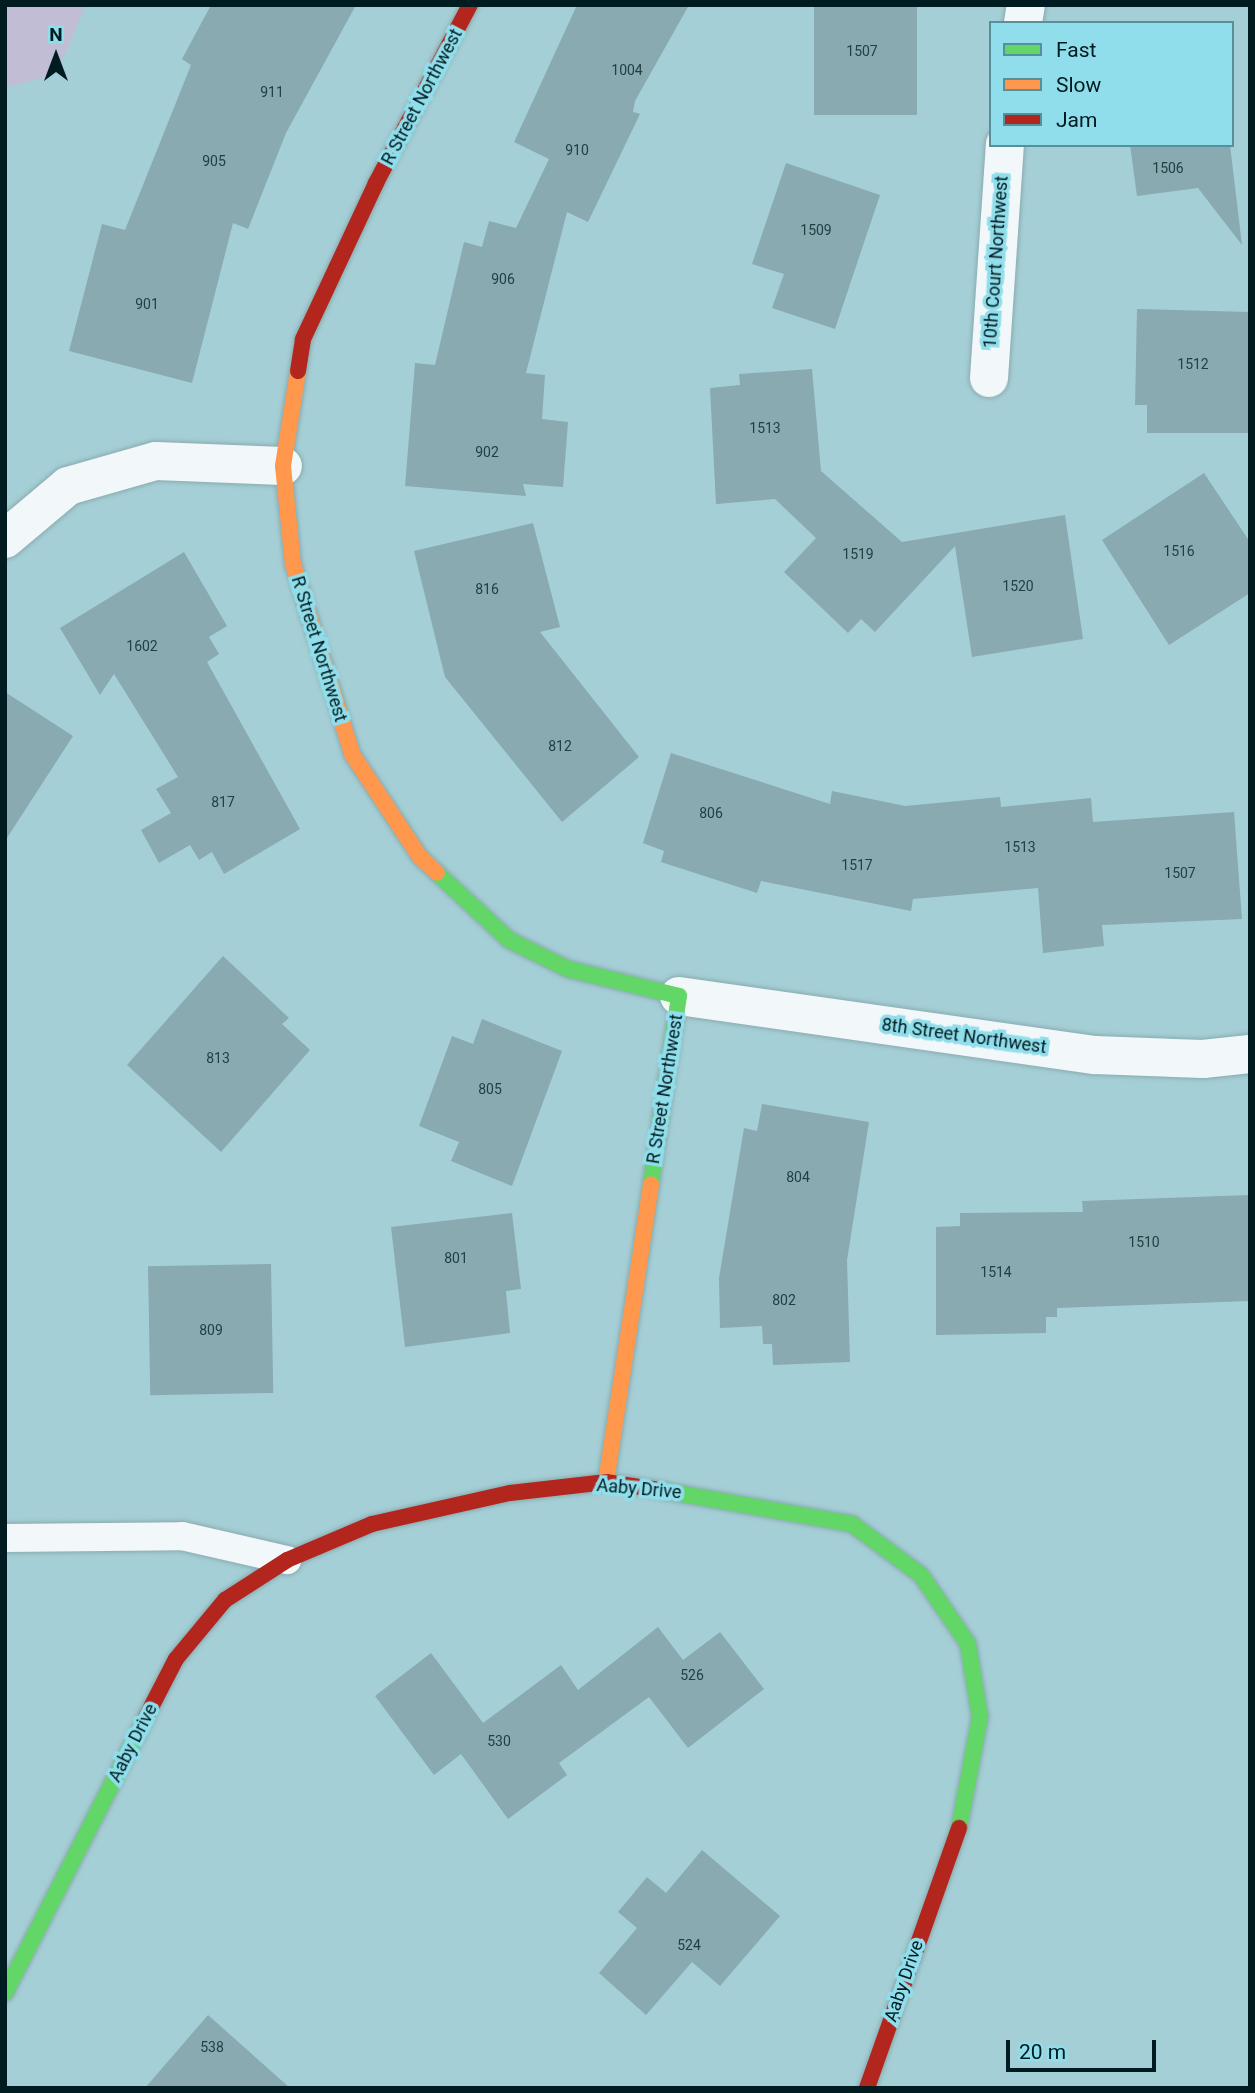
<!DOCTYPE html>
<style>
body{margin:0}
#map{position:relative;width:1255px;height:2093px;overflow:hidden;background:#a5cfd6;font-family:Roboto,sans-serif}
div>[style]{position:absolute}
.green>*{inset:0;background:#c0bdd5}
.building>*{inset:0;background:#88aab0;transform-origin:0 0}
.roads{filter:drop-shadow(0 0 2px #89abb0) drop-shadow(0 0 2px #89abb0)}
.lane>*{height:28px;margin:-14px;padding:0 14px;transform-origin:14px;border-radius:14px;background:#f2f8f9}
.street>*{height:38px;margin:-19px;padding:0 19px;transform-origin:19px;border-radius:19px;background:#f2f8f9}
.fast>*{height:16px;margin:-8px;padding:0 8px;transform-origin:8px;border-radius:8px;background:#63d668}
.slow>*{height:16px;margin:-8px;padding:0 8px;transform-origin:8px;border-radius:8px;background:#ff974d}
.jam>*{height:16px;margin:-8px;padding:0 8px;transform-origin:8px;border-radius:8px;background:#b3261e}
span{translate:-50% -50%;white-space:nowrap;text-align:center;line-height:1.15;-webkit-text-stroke:7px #90deeb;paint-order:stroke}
.number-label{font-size:14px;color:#224044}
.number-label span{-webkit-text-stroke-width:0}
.street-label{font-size:18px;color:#001c20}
.frame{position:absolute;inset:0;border:7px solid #001c20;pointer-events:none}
.legend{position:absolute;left:989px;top:21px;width:245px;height:126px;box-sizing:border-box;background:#90deeb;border:2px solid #56909a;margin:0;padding:9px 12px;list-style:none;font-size:21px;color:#001c20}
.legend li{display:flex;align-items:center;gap:14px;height:35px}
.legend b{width:35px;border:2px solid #56909a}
.north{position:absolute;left:21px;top:21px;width:70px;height:70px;-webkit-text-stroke:5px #90deeb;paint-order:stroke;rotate:0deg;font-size:19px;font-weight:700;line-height:28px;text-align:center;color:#001c20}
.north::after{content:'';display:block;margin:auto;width:24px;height:32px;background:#001c20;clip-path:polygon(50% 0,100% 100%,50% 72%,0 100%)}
.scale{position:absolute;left:1006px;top:2040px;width:150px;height:32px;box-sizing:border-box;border:4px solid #001c20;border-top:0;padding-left:9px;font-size:21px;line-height:24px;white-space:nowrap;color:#001c20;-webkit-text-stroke:5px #90deeb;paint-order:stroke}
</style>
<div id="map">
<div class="green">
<div style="clip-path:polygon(5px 5px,86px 5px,56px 74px,5px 88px)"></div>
</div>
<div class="building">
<div style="clip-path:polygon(211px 5px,356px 5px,286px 133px,248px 229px,233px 223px,192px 383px,69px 351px,102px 224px,125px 230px,191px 65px,182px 59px)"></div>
<div style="clip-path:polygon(577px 5px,689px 5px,635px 101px,633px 112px,640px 114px,588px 222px,567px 212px,526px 373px,545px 375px,542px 419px,568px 422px,563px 487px,523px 484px,526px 496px,405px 486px,415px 363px,435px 365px,464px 242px,482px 247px,489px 221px,516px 228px,549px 159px,514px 142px)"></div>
<div style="left:814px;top:5px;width:103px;height:110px"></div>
<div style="clip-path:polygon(1130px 145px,1230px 145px,1242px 245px,1198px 188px,1137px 196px)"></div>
<div style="clip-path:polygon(786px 163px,880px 195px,835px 329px,772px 308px,784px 274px,752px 264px)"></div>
<div style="clip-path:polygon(1137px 309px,1250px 312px,1250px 433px,1147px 433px,1147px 405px,1135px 405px)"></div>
<div style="clip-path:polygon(812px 369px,821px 471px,902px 542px,1065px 515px,1083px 639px,972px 657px,955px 546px,875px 632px,861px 619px,848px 633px,784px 572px,816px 538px,775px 499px,716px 504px,710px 388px,740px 385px,739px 374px)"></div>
<div style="clip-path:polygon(1204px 473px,1250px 542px,1250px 593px,1169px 645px,1102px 540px)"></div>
<div style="clip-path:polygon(533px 523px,560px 627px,540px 632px,639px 757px,562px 822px,445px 677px,414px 551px)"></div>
<div style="clip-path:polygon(184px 552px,227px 626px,209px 637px,219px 654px,207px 662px,300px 829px,224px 874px,212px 852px,199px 860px,190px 845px,159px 863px,141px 830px,171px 813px,156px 789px,178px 777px,114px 674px,100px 695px,60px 628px)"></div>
<div style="clip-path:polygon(5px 692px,73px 736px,5px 841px)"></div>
<div style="clip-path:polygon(671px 753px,830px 804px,832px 791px,905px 806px,1000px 797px,1001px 807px,1091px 798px,1093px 822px,1234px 812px,1242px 919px,1102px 925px,1104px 946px,1043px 953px,1038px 888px,913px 899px,911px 911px,761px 881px,757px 893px,661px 862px,664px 851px,643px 843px)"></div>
<div style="clip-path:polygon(223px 956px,289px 1018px,282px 1024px,310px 1050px,221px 1152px,127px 1065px)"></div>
<div style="clip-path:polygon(482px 1019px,562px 1051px,512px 1186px,451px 1161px,459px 1142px,419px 1126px,452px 1036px,473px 1044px)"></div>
<div style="clip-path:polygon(762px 1104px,869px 1122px,847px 1260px,850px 1362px,773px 1365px,772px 1344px,763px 1344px,762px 1326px,720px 1328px,719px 1278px,744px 1128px,757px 1131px)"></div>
<div style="clip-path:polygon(1250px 1195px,1250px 1301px,1057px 1308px,1057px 1317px,1046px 1317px,1046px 1333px,936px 1335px,936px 1227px,960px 1226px,960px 1213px,1083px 1212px,1082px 1201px)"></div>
<div style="clip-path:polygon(512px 1213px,521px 1289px,506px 1291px,510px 1333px,405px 1347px,391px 1227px)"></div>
<div style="left:271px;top:1264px;width:129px;height:123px;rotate:89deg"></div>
<div style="clip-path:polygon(658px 1627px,683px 1660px,720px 1632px,764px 1689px,688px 1748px,649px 1697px,559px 1763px,567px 1775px,508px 1819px,461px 1754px,434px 1775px,375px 1696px,431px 1653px,483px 1723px,561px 1665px,578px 1690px)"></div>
<div style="clip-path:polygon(702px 1850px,780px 1916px,720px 1986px,692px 1962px,646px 2015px,599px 1973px,637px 1928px,618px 1912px,647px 1877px,666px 1893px)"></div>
<div style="clip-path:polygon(208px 2015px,290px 2088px,145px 2088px)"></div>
</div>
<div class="roads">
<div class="lane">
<div style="left:5px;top:1538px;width:177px;rotate:-0.6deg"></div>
<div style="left:182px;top:1536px;width:108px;rotate:12.9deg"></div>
</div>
<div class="street">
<div style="left:1023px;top:23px;width:18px;rotate:-81deg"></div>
<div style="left:989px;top:378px;width:234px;rotate:-86.1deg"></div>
<div style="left:5px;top:539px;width:82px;rotate:-40.1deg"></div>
<div style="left:68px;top:486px;width:91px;rotate:-15.9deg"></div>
<div style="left:156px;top:461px;width:127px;rotate:2.3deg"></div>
<div style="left:679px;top:996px;width:420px;rotate:8.1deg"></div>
<div style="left:1095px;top:1055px;width:108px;rotate:2.1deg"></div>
<div style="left:1203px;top:1059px;width:47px;rotate:-6.1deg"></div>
</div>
<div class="fast">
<div style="left:437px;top:873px;width:98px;rotate:42.9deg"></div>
<div style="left:509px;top:940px;width:66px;rotate:26.2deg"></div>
<div style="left:568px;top:969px;width:114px;rotate:13.7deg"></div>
<div style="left:679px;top:996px;width:190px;rotate:98.5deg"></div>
<div style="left:654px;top:1489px;width:201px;rotate:10deg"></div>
<div style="left:852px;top:1524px;width:86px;rotate:36.5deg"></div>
<div style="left:921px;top:1575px;width:83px;rotate:55.7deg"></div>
<div style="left:968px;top:1644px;width:74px;rotate:80.7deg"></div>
<div style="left:980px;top:1717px;width:113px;rotate:100.7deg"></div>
<div style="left:5px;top:1993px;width:310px;rotate:-62.9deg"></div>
</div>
<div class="slow">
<div style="left:298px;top:371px;width:96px;rotate:99deg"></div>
<div style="left:283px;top:466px;width:99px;rotate:84.2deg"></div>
<div style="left:293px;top:564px;width:199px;rotate:72.7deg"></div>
<div style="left:352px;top:754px;width:123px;rotate:56.6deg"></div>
<div style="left:420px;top:857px;width:23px;rotate:43deg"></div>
<div style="left:606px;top:1482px;width:301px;rotate:-81.4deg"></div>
</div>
<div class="jam">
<div style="left:298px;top:371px;width:32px;rotate:-81deg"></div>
<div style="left:303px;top:339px;width:172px;rotate:-64.9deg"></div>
<div style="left:376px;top:183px;width:201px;rotate:-62.2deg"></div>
<div style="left:146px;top:1717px;width:65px;rotate:-62.7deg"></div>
<div style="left:176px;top:1659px;width:77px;rotate:-50.3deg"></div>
<div style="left:225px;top:1600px;width:74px;rotate:-32.8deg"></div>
<div style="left:287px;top:1560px;width:92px;rotate:-23deg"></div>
<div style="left:372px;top:1524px;width:141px;rotate:-12.7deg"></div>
<div style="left:510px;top:1493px;width:97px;rotate:-6.5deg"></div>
<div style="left:606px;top:1482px;width:49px;rotate:8.3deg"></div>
<div style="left:867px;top:2088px;width:276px;rotate:-70.5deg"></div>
</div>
</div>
<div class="number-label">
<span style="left:862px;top:51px">1507</span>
<span style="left:627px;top:70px">1004</span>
<span style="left:272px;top:92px">911</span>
<span style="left:577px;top:150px">910</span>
<span style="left:214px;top:161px">905</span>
<span style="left:1168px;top:168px">1506</span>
<span style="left:816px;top:230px">1509</span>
<span style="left:503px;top:279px">906</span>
<span style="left:147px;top:304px">901</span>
<span style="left:1193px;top:364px">1512</span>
<span style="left:765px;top:428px">1513</span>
<span style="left:487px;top:452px">902</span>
<span style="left:1179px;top:551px">1516</span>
<span style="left:858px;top:554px">1519</span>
<span style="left:1018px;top:586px">1520</span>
<span style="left:487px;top:589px">816</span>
<span style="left:142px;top:646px">1602</span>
<span style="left:560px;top:746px">812</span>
<span style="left:223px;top:802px">817</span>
<span style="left:711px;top:813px">806</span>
<span style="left:1020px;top:847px">1513</span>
<span style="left:857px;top:865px">1517</span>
<span style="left:1180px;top:873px">1507</span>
<span style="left:218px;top:1058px">813</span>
<span style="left:490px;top:1089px">805</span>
<span style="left:798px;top:1177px">804</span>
<span style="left:1144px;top:1242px">1510</span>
<span style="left:456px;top:1258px">801</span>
<span style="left:996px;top:1272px">1514</span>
<span style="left:784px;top:1300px">802</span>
<span style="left:211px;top:1330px">809</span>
<span style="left:692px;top:1675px">526</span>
<span style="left:499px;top:1741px">530</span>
<span style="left:689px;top:1945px">524</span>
<span style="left:212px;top:2047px">538</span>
</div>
<div class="street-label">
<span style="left:422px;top:97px;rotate:-62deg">R Street Northwest</span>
<span style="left:996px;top:262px;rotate:-86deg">10th Court Northwest</span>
<span style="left:319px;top:649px;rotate:73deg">R Street Northwest</span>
<span style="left:964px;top:1036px;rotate:8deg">8th Street Northwest</span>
<span style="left:665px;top:1089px;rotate:-81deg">R Street Northwest</span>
<span style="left:639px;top:1489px;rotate:5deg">Aaby Drive</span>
<span style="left:133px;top:1743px;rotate:-63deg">Aaby Drive</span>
<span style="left:904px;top:1981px;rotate:-71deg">Aaby Drive</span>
</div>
<div class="frame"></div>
<ul class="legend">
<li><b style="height:9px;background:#63d668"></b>Fast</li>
<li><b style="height:9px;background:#ff974d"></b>Slow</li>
<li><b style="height:9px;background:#b3261e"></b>Jam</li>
</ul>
<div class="north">N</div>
<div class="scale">20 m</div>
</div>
